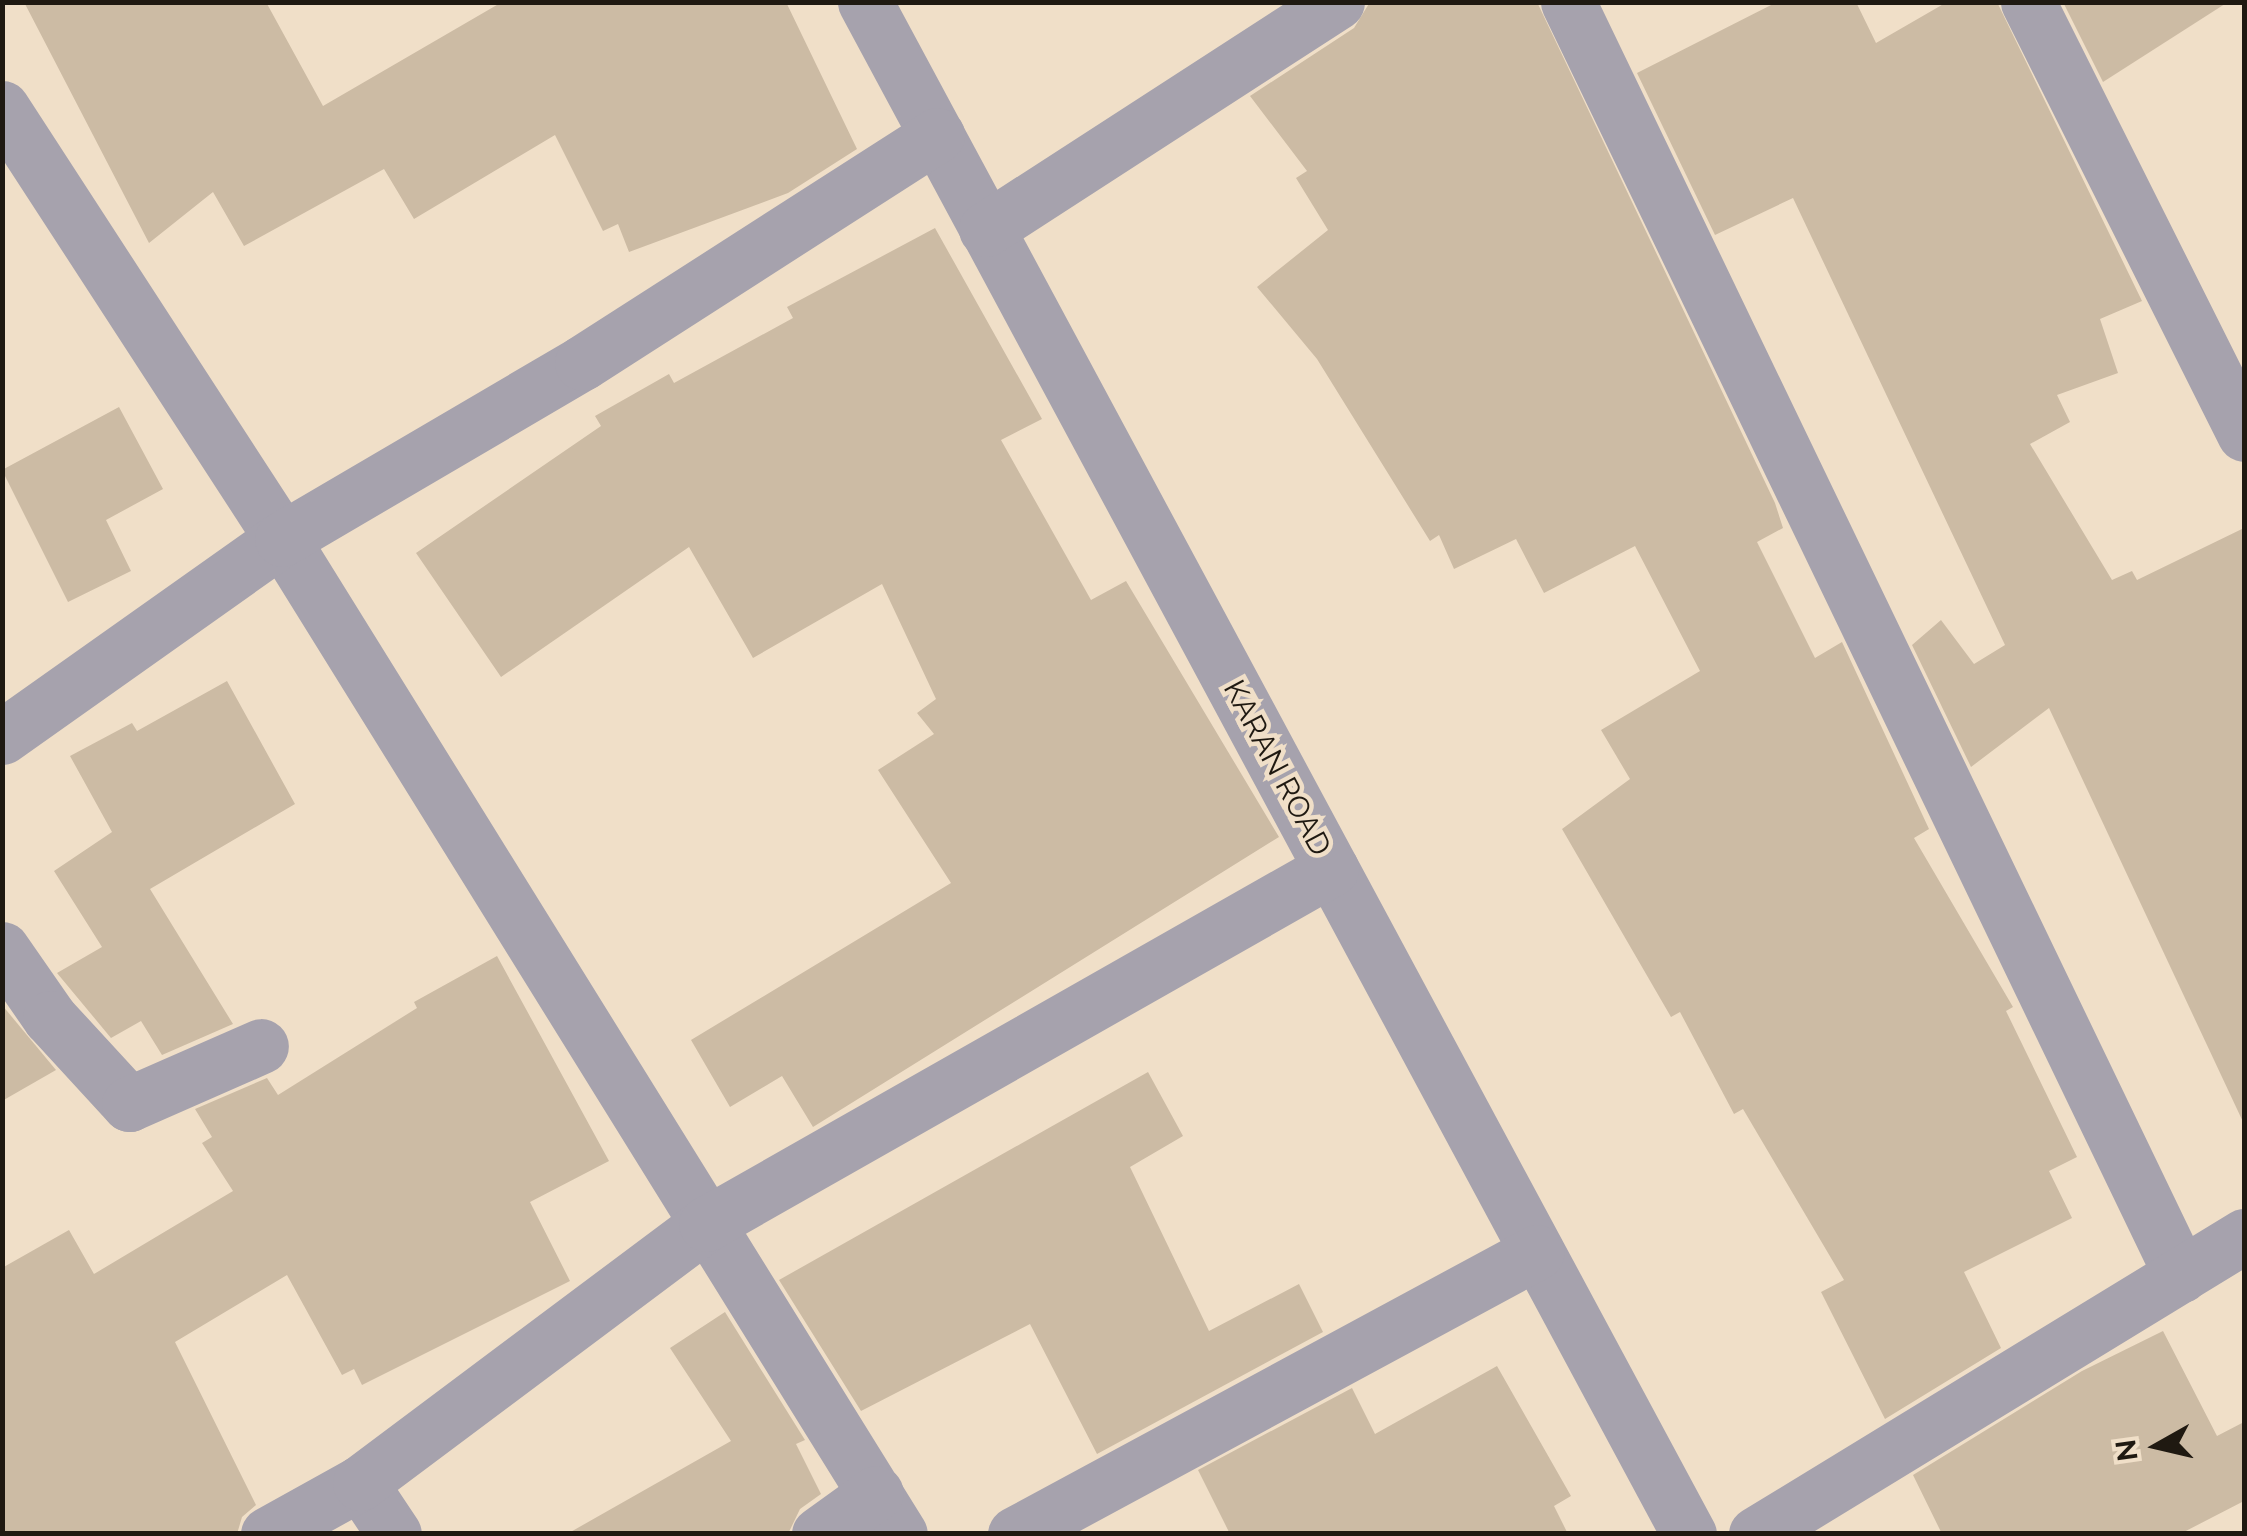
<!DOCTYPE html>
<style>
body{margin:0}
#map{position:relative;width:2247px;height:1536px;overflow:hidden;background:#f0dfc8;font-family:Raleway,sans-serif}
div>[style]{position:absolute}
.building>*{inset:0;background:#ccbba4}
.minor>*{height:55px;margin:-27.5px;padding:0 27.5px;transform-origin:27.5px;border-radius:27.5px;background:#a6a2ad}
span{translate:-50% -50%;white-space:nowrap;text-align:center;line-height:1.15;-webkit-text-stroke:9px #f0dfc8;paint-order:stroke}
.street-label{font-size:30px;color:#1f1911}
.frame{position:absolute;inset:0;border:5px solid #1f1911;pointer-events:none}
.north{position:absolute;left:2107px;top:1396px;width:100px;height:100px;-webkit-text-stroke:8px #f0dfc8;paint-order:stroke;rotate:262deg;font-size:28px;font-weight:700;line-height:40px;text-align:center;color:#1f1911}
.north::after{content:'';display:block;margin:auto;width:35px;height:45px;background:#1f1911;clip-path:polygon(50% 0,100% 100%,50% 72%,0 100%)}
</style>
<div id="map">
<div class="building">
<div style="clip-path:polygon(24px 2px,266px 2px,323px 106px,502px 2px,786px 2px,857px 149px,788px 193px,629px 252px,618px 224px,603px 231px,555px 135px,414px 219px,384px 169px,244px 246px,213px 192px,149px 243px)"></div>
<div style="clip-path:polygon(1370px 2px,1537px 2px,1775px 503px,1783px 528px,1757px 542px,1815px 658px,1842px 642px,1929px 829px,1914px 838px,2013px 1007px,2006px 1011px,2077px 1157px,2049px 1171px,2072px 1218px,1964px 1272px,2001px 1348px,1885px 1419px,1821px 1292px,1844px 1280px,1743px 1109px,1734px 1114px,1680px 1012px,1671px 1017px,1562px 829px,1630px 779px,1601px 730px,1700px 671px,1635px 546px,1544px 593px,1516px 539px,1454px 569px,1439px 535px,1430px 541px,1317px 359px,1257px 287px,1328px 230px,1296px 178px,1307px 171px,1250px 96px,1354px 28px)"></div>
<div style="clip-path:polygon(1777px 2px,1856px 2px,1876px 43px,1947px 2px,1997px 2px,2142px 301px,2100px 319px,2118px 373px,2057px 395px,2070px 422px,2030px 444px,2112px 580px,2132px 571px,2137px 580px,2244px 528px,2244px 1124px,2049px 708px,1971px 767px,1912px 645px,1941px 620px,1974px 664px,2005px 645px,1793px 198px,1715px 235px,1637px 73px)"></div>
<div style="clip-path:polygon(2063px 2px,2228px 2px,2103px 82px)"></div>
<div style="clip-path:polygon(935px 228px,1042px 419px,1001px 440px,1091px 600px,1126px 581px,1279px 837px,813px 1127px,782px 1076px,730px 1107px,691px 1040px,951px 883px,878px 770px,934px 734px,917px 713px,936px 699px,882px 584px,753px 658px,689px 547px,501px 677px,416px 553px,601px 426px,595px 416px,669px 374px,674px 383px,793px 318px,787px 307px)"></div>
<div style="clip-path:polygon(119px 407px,163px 489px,106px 520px,131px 571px,68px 602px,2px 470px)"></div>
<div style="clip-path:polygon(227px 681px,295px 804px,150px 889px,233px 1024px,162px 1055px,141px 1021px,111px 1038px,57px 973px,102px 947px,54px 871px,112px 832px,70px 756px,132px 723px,137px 731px)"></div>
<div style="clip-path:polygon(497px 956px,609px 1161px,530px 1202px,570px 1281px,362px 1385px,354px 1369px,342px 1375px,287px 1275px,175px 1342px,256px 1505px,242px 1517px,237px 1534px,2px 1534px,2px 1268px,69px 1230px,94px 1274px,233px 1191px,202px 1143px,212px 1137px,195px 1109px,267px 1078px,278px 1095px,417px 1008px,414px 1002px)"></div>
<div style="clip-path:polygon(2px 1005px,56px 1070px,2px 1101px)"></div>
<div style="clip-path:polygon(1148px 1072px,1183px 1136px,1130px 1167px,1209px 1331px,1299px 1284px,1323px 1332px,1097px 1454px,1030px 1324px,861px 1411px,779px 1280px)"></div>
<div style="clip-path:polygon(725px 1312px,805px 1440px,796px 1444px,821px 1494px,800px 1509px,788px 1534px,567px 1534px,731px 1441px,670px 1348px)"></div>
<div style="clip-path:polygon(2163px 1331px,2217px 1436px,2244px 1422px,2244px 1501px,2180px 1534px,1942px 1534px,1913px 1475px,2082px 1371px)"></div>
<div style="clip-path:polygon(1497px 1366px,1571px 1496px,1554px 1506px,1568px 1534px,1230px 1534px,1198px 1470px,1352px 1388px,1375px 1434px)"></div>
</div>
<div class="minor">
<div style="left:865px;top:2px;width:1740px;rotate:61.73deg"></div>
<div style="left:1568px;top:2px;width:1413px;rotate:64.29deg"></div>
<div style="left:2028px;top:2px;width:483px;rotate:63.4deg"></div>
<div style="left:2px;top:108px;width:514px;rotate:56.99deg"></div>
<div style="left:282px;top:539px;width:1171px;rotate:58.16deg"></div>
<div style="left:986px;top:229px;width:418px;rotate:-32.9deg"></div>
<div style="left:2px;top:737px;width:343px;rotate:-35.3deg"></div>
<div style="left:282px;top:539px;width:348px;rotate:-30.4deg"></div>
<div style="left:582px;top:363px;width:422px;rotate:-32.7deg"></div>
<div style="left:2px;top:949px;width:84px;rotate:55.2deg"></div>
<div style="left:50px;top:1018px;width:117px;rotate:47.4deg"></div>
<div style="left:129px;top:1104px;width:144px;rotate:-23.7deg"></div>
<div style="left:360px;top:1483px;width:61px;rotate:56.3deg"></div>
<div style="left:268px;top:1534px;width:105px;rotate:-29deg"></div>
<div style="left:360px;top:1483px;width:432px;rotate:-36.8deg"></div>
<div style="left:706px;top:1224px;width:719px;rotate:-29.6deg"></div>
<div style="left:819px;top:1534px;width:70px;rotate:-35.7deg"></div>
<div style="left:1015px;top:1534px;width:593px;rotate:-28.38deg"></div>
<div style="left:1756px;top:1534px;width:572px;rotate:-31.41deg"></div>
</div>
<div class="street-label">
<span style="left:1277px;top:768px;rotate:62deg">KARAN ROAD</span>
</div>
<div class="frame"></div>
<div class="north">N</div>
</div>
